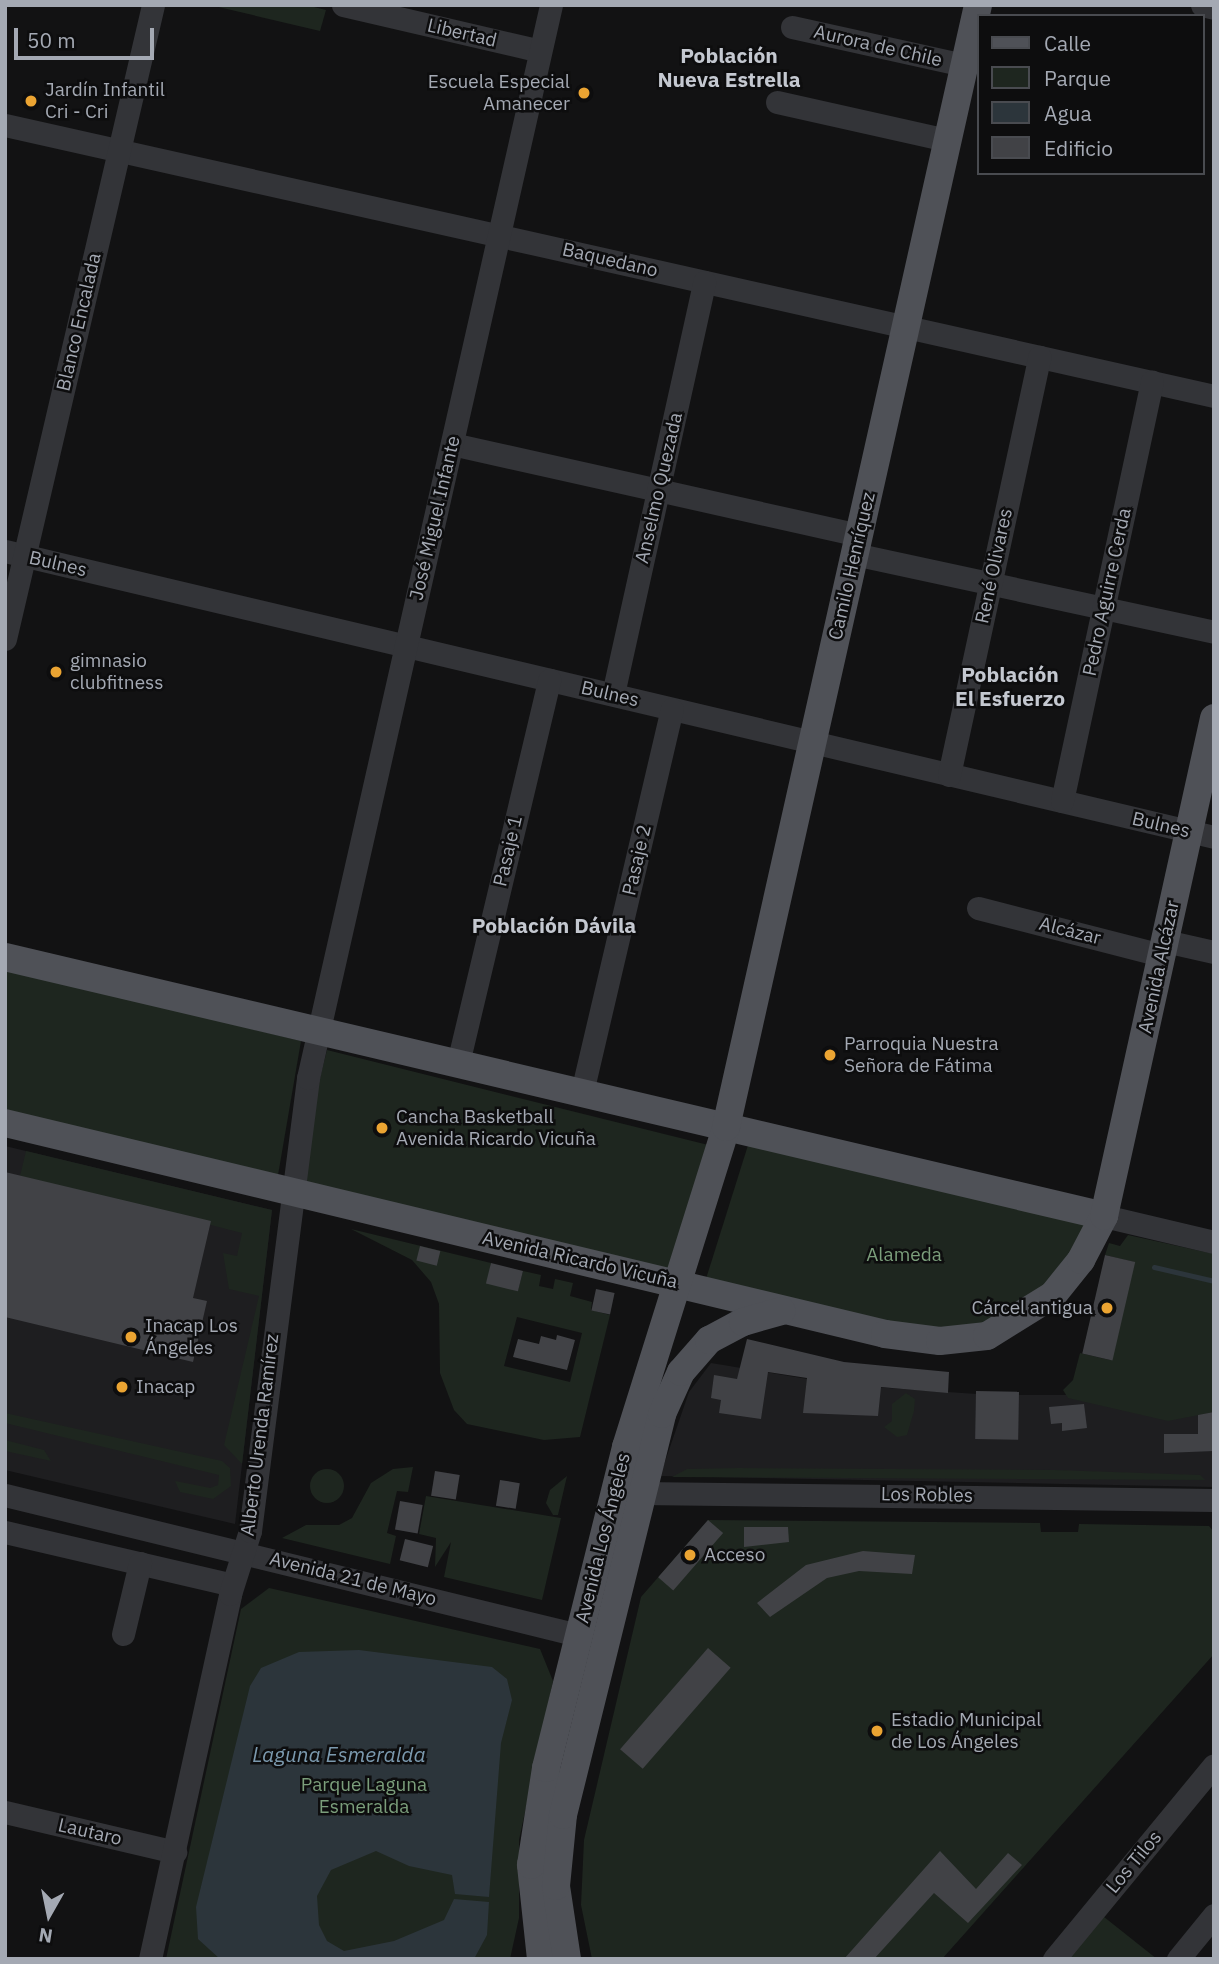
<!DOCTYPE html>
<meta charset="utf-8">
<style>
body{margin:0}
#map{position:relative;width:1219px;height:1964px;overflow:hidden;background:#121213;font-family:"IBM Plex Sans",sans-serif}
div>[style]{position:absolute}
.built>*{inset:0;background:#1e1e20}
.green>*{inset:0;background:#1e261f;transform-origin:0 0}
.round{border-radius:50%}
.water>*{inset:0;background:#2c353b}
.stream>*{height:5px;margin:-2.5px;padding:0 2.5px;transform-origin:2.5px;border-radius:2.5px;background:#2c353b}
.building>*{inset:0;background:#414246;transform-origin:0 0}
.minor>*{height:23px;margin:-11.5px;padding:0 11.5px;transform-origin:11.5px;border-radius:11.5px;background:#333438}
.major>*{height:28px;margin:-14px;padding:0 14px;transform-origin:14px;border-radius:14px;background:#4f5157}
.dots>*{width:19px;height:19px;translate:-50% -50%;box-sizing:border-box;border:4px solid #0d0d0e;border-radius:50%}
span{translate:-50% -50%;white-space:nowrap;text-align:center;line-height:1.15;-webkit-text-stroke:5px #0d0d0e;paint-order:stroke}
.street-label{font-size:19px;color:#a4a9b3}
.poi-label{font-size:19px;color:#a4a9b3}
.right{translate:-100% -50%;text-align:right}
.left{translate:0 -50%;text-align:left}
.park-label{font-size:19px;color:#7b9e7b}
.neighbourhood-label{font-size:21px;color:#c4c8d0;font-weight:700}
.water-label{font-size:21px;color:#7b99ae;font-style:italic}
.frame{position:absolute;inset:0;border:7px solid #a4a9b3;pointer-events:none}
.legend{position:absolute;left:977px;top:14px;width:228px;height:161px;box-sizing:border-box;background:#0d0d0e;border:2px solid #494b50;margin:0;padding:9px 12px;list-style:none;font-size:21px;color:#a4a9b3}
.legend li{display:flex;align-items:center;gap:14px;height:35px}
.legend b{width:35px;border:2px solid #494b50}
.north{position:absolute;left:14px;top:1880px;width:70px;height:70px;-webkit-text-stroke:5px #0d0d0e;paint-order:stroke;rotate:189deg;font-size:19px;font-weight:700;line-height:28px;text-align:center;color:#a4a9b3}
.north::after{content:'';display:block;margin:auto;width:24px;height:32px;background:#a4a9b3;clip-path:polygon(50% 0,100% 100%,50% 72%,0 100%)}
.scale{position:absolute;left:14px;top:28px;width:140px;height:32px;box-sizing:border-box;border:4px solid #a4a9b3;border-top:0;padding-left:9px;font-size:21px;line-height:24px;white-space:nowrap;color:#a4a9b3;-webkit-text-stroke:5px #0d0d0e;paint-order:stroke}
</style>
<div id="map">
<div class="built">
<div style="clip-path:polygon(5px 1146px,272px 1210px,235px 1524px,5px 1470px)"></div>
<div style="clip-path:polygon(711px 1363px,844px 1385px,992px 1395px,1105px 1395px,1214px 1371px,1214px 1487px,660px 1476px,689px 1392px)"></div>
</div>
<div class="green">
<div style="clip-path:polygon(210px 5px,306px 5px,326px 10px,320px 31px)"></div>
<div style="clip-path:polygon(5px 969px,301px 1041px,277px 1181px,5px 1117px)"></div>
<div style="left:327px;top:1050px;width:392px;height:139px;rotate:14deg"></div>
<div style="clip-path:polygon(749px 1142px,1089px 1222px,1068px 1262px,1016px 1313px,941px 1335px,705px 1282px)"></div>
<div style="clip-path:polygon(26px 1151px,272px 1210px,242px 1464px,224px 1445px,259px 1296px,229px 1289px,223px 1253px,237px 1256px,242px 1233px,20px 1176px)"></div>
<div style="clip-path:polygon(evenodd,351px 1229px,491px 1263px,489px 1283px,518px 1290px,523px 1271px,541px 1275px,539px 1286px,553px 1289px,555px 1279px,573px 1283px,570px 1296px,592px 1302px,591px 1310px,610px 1315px,580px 1437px,544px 1440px,467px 1424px,454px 1410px,440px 1373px,439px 1304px,431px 1282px,412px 1260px,351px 1229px,517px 1317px,582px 1333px,570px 1382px,504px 1366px,517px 1317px)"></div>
<div style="clip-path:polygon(1128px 1235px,1214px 1254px,1214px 1412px,1168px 1421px,1068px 1398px,1063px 1390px,1073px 1380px,1080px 1353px,1110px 1360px,1134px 1262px,1105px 1255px,1109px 1243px,1120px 1246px)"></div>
<div style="clip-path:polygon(906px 1393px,915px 1399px,914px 1411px,907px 1435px,897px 1437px,884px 1427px,892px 1421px,892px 1404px)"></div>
<div style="clip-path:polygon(5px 1413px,222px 1461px,230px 1468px,231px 1486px,213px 1499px,180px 1492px,175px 1481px,210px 1488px,218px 1485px,219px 1475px,5px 1423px)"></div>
<div style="clip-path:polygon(5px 1440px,44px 1450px,51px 1461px,5px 1451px)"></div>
<div style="clip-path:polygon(413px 1467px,408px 1492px,397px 1491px,387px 1533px,396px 1536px,390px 1564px,282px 1538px,306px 1525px,339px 1525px,352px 1518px,371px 1483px,393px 1469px)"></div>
<div style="clip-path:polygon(739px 1468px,1055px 1470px,1200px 1475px,1205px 1480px,672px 1477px,687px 1469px)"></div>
<div class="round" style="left:310px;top:1469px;width:34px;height:34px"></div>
<div style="clip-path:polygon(567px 1476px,558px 1515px,553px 1515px,546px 1503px,550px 1490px)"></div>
<div style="clip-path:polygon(426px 1496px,561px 1518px,542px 1600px,444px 1577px,451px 1542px,435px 1567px,436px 1538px,419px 1534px)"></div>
<div style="clip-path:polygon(708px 1520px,1040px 1523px,1041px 1532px,1078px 1532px,1079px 1524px,1209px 1526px,1214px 1532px,1214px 1654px,942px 1959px,592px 1959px,581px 1905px,584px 1840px,641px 1597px)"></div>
<div style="clip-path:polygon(269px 1588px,540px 1649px,553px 1681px,519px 1840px,519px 1918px,510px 1959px,166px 1959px,241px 1609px)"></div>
<div style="clip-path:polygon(1094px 1909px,1157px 1959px,1054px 1959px)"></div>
</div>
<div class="water">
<div style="clip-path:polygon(359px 1650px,492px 1667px,507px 1679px,512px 1700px,501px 1743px,489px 1897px,455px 1894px,452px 1875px,409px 1866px,376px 1851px,331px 1870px,317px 1896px,319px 1925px,327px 1941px,344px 1951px,394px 1941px,444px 1920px,454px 1899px,489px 1902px,487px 1935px,474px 1959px,220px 1959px,198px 1939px,196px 1907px,250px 1686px,261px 1668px,299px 1652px)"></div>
</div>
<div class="stream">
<div style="left:1154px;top:1267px;width:62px;rotate:13.1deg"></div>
</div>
<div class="building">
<div style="clip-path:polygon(5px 1172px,211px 1221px,193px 1298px,207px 1301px,193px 1362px,5px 1317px)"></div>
<div style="left:420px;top:1246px;width:21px;height:15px;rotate:14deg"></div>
<div style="left:1105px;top:1255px;width:31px;height:101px;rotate:13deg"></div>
<div style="left:491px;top:1263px;width:33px;height:21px;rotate:14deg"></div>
<div style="left:596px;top:1289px;width:19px;height:22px;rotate:12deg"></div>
<div style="clip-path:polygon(557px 1335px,575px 1340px,567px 1370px,513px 1357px,518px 1339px,539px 1344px,541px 1336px,556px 1340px)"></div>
<div style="clip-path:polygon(747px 1339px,844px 1362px,949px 1372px,948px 1393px,881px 1387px,878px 1416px,803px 1413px,807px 1378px,768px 1372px,761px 1419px,719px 1413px,721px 1400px,711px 1398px,714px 1375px,737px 1379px)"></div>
<div style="left:976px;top:1391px;width:43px;height:48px;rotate:1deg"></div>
<div style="clip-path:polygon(1084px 1404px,1087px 1428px,1062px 1431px,1062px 1423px,1051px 1424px,1049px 1407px)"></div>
<div style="clip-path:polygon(1214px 1412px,1214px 1451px,1164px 1453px,1164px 1434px,1198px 1434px,1198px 1415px)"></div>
<div style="left:435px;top:1471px;width:25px;height:25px;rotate:9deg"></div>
<div style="left:500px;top:1480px;width:20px;height:26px;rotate:9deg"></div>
<div style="left:400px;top:1501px;width:23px;height:29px;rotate:10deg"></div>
<div style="left:708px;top:1520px;width:20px;height:76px;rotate:41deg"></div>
<div style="clip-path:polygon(744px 1527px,788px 1527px,789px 1542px,744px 1547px)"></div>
<div style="left:405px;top:1539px;width:29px;height:22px;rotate:14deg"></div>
<div style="clip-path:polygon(863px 1551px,915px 1555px,912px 1574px,859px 1571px,827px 1578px,770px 1617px,757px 1603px,806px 1565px)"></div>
<div style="left:708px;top:1648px;width:30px;height:134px;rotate:41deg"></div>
<div style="clip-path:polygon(940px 1851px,976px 1889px,1008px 1853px,1022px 1865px,968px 1923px,934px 1893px,874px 1959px,844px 1959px)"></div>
</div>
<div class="minor">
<div style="left:343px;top:5px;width:202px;rotate:13.1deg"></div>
<div style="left:1202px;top:5px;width:12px;rotate:14deg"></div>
<div style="left:792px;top:27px;width:176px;rotate:12.5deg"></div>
<div style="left:777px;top:102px;width:174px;rotate:12.6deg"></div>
<div style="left:5px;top:125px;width:1239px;rotate:12.63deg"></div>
<div style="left:452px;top:444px;width:417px;rotate:12.6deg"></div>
<div style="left:5px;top:551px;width:1242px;rotate:13.31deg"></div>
<div style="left:854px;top:554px;width:368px;rotate:12.2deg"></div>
<div style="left:5px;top:639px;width:651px;rotate:-76.86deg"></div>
<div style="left:613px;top:694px;width:422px;rotate:-77.5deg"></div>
<div style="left:949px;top:775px;width:428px;rotate:-77.8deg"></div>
<div style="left:1062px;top:801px;width:429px;rotate:-77.9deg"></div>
<div style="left:978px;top:908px;width:189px;rotate:14.4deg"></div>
<div style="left:1165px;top:941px;width:50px;rotate:12.7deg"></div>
<div style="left:458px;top:1063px;width:394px;rotate:-76.6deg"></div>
<div style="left:582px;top:1092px;width:393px;rotate:-76.8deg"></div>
<div style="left:1104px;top:1216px;width:113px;rotate:13.3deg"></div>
<div style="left:640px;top:1493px;width:574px;rotate:0.7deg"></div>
<div style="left:5px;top:1495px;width:590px;rotate:13.73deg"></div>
<div style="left:5px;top:1532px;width:233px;rotate:13.1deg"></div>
<div style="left:123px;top:1634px;width:73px;rotate:-76.5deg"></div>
<div style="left:5px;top:1812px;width:175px;rotate:13.2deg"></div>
<div style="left:150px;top:1959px;width:374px;rotate:-77.6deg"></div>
<div style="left:230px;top:1594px;width:66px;rotate:-72.4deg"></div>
<div style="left:250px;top:1531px;width:457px;rotate:-82.7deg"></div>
<div style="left:308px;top:1078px;width:1100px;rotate:-77.24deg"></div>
<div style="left:1054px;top:1959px;width:251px;rotate:-50.5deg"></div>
<div style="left:1178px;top:1959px;width:57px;rotate:-50.7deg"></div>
</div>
<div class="major">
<div style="left:5px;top:957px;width:1129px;rotate:13.26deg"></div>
<div style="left:5px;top:1123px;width:905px;rotate:13.48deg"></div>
<div style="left:885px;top:1334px;width:55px;rotate:7.3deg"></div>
<div style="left:940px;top:1341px;width:47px;rotate:-6.1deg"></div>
<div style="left:987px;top:1336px;width:78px;rotate:-31.8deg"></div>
<div style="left:1053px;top:1295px;width:45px;rotate:-51.3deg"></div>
<div style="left:1081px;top:1260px;width:50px;rotate:-62.4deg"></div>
<div style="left:1104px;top:1216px;width:510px;rotate:-77.54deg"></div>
<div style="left:541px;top:1959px;width:95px;rotate:-96.1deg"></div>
<div style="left:531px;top:1865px;width:98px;rotate:-81.2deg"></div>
<div style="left:546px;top:1768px;width:331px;rotate:-76deg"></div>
<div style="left:626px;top:1447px;width:335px;rotate:-72.6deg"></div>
<div style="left:726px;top:1127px;width:1150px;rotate:-77.34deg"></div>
<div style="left:567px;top:1959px;width:74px;rotate:-98.6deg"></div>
<div style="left:556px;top:1886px;width:71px;rotate:-84.4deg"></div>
<div style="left:563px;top:1815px;width:413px;rotate:-76.1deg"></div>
<div style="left:662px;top:1414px;width:46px;rotate:-65.7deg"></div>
<div style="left:681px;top:1372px;width:43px;rotate:-48.8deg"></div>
<div style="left:709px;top:1340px;width:38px;rotate:-28deg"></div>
<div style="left:743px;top:1322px;width:40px;rotate:-16deg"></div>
</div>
<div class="dots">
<div style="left:584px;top:93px;background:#eba432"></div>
<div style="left:31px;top:101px;background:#eba432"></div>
<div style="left:56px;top:672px;background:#eba432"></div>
<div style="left:830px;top:1055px;background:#eba432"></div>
<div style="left:382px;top:1128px;background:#eba432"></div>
<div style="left:1107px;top:1308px;background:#eba432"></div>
<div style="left:131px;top:1337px;background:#eba432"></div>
<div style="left:122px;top:1387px;background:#eba432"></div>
<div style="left:690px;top:1555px;background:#eba432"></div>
<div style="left:877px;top:1731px;background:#eba432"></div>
</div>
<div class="street-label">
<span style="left:462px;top:33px;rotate:13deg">Libertad</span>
<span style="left:878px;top:46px;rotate:13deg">Aurora de Chile</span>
<span style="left:610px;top:260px;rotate:13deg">Baquedano</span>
<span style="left:79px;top:322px;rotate:-77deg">Blanco Encalada</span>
<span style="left:659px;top:488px;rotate:-77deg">Anselmo Quezada</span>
<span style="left:435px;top:518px;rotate:-77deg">José Miguel Infante</span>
<span style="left:58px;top:564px;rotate:13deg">Bulnes</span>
<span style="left:852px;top:566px;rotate:-77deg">Camilo Henríquez</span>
<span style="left:994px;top:566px;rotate:-78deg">René Olivares</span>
<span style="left:1107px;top:592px;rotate:-78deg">Pedro Aguirre Cerda</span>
<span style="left:610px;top:694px;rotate:13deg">Bulnes</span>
<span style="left:1161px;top:825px;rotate:13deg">Bulnes</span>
<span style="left:508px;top:851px;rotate:-77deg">Pasaje 1</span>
<span style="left:637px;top:860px;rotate:-77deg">Pasaje 2</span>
<span style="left:1070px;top:931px;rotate:14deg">Alcázar</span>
<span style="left:1159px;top:967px;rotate:-78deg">Avenida Alcázar</span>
<span style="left:580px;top:1260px;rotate:13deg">Avenida Ricardo Vicuña</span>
<span style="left:260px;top:1435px;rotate:-83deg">Alberto Urenda Ramírez</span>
<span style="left:927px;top:1495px;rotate:1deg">Los Robles</span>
<span style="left:603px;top:1538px;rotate:-76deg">Avenida Los Ángeles</span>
<span style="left:353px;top:1579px;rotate:14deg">Avenida 21 de Mayo</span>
<span style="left:90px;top:1832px;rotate:13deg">Lautaro</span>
<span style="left:1134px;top:1862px;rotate:-50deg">Los Tilos</span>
</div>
<div class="poi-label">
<span class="right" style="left:570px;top:93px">Escuela Especial<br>Amanecer</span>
<span class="left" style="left:45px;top:101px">Jardín Infantil<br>Cri - Cri</span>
<span class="left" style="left:70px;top:672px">gimnasio<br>clubfitness</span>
<span class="left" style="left:844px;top:1055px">Parroquia Nuestra<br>Señora de Fátima</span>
<span class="left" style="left:396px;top:1128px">Cancha Basketball<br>Avenida Ricardo Vicuña</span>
<span class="right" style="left:1093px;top:1308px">Cárcel antigua</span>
<span class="left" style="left:145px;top:1337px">Inacap Los<br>Ángeles</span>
<span class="left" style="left:136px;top:1387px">Inacap</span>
<span class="left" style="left:704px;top:1555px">Acceso</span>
<span class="left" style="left:891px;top:1731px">Estadio Municipal<br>de Los Ángeles</span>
</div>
<div class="park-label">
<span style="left:904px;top:1255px">Alameda</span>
<span style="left:364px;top:1796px">Parque Laguna<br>Esmeralda</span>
</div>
<div class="neighbourhood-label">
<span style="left:729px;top:67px">Población<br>Nueva Estrella</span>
<span style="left:1010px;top:686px">Población<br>El Esfuerzo</span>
<span style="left:554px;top:925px">Población Dávila</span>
</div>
<div class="water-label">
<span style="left:339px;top:1754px">Laguna Esmeralda</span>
</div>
<div class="frame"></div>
<ul class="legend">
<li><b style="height:9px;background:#4f5157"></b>Calle</li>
<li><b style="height:19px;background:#1e261f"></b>Parque</li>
<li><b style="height:19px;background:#2c353b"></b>Agua</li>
<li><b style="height:19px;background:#414246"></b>Edificio</li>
</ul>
<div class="north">N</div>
<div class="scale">50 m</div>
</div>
